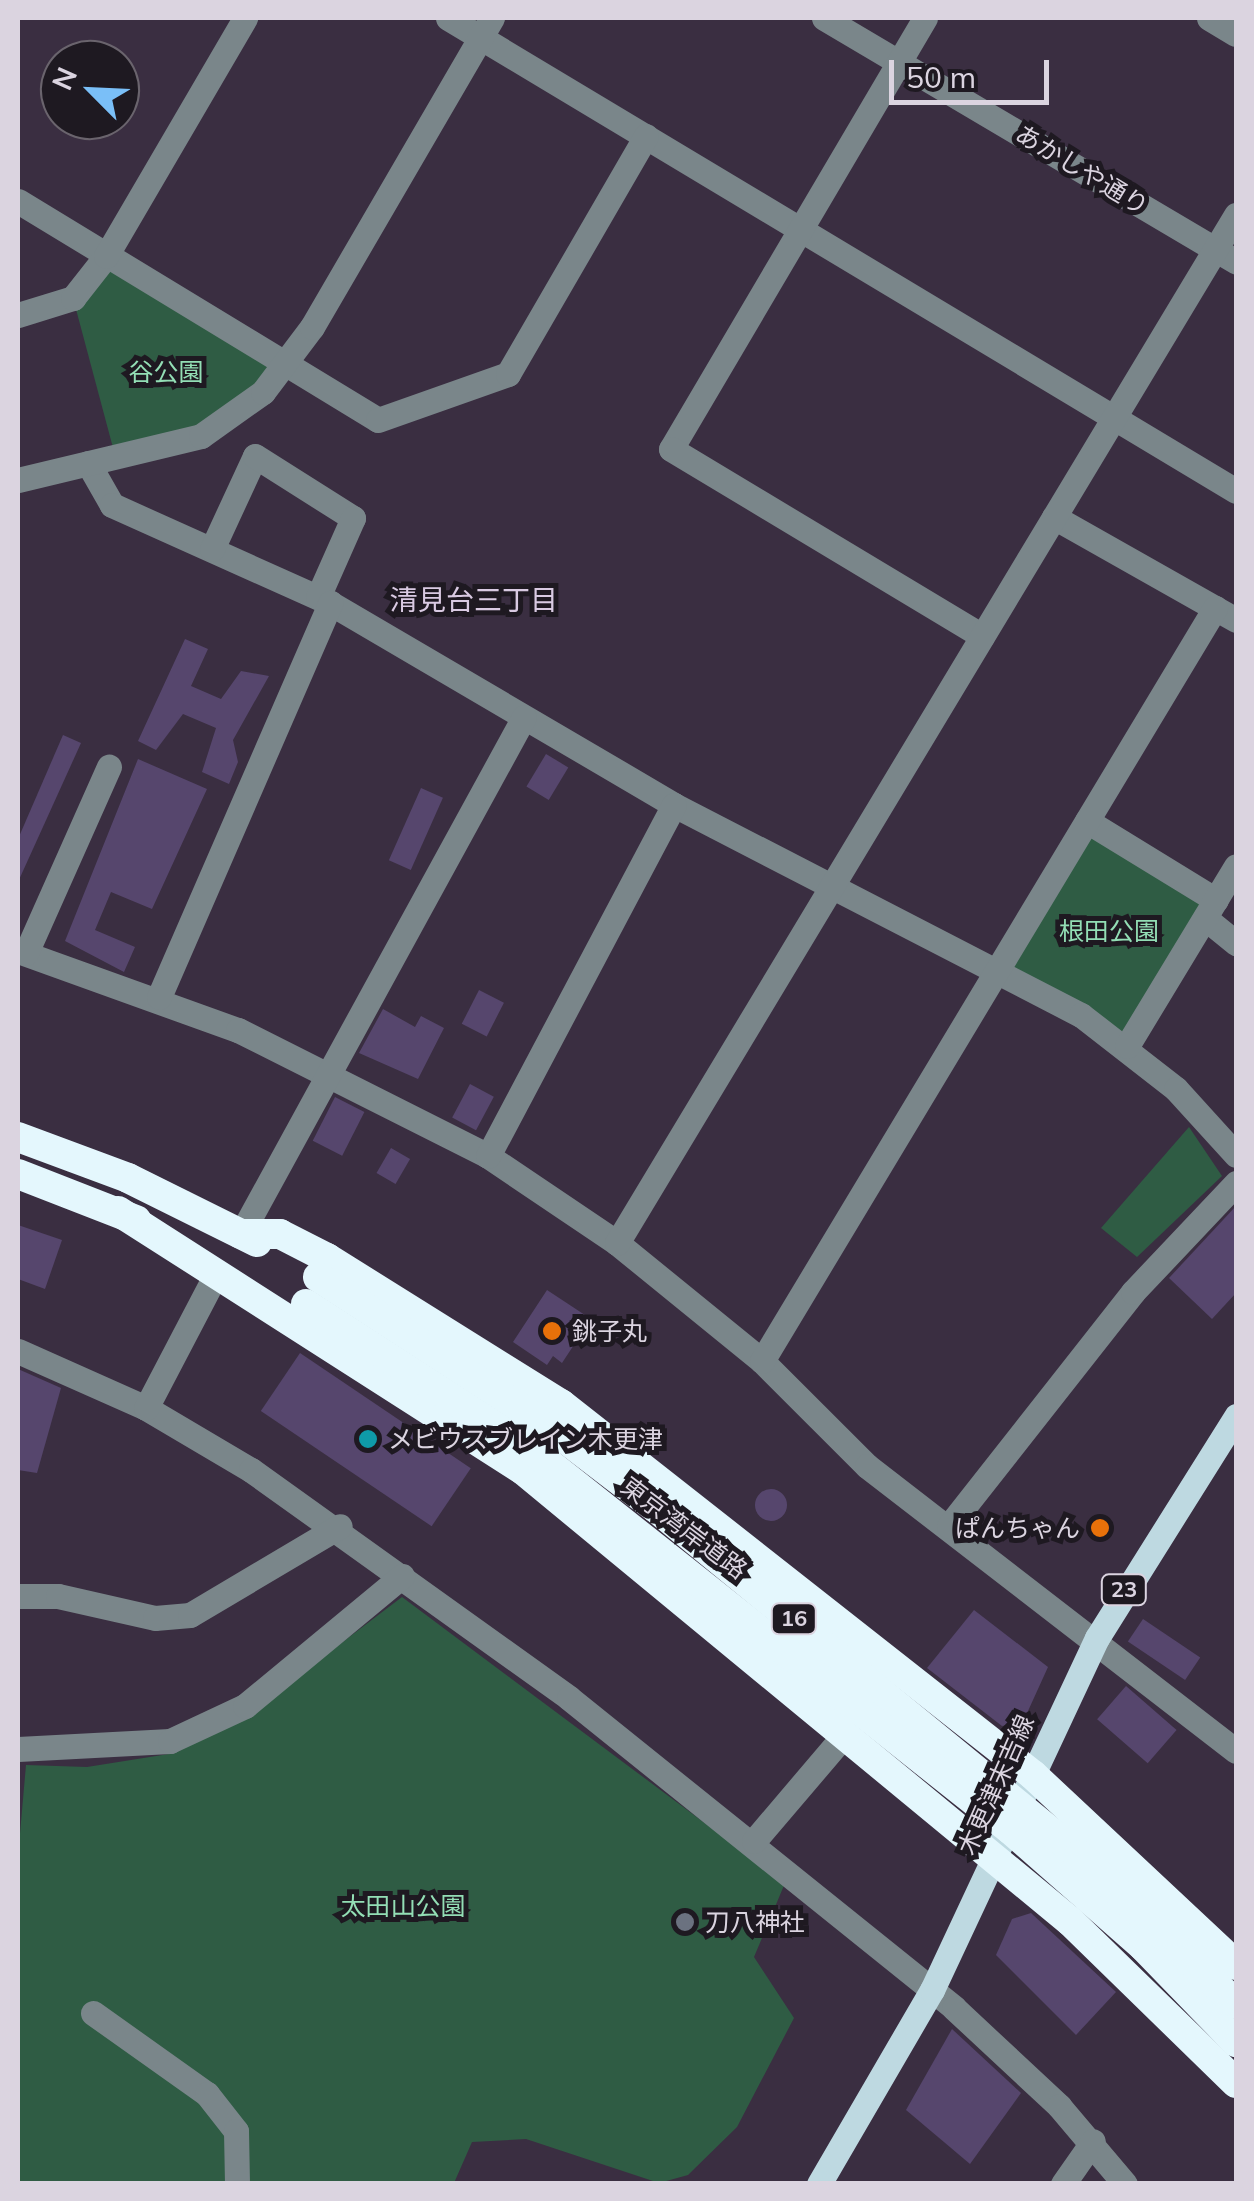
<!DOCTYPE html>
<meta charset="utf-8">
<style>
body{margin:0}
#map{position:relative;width:1254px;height:2201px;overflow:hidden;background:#3a2e41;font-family:Mulish,"Noto Sans JP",sans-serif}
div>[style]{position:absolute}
.green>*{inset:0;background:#2f5c44;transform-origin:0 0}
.building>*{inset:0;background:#56466d;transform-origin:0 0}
.round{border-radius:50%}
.minor>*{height:25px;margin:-12.5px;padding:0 12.5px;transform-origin:12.5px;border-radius:12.5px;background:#7a868a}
.major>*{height:25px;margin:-12.5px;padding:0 12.5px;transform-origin:12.5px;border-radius:12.5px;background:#bed9e1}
.highway>*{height:30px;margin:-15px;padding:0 15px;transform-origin:15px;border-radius:15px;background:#e4f7fd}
.highway-bridge>*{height:30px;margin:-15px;padding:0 15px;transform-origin:15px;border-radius:15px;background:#e4f7fd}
.dots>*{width:28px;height:28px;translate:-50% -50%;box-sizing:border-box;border:5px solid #1e1921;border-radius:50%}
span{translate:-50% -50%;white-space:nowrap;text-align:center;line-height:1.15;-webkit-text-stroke:10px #1e1921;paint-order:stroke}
.shield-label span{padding:2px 8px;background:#1e1921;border:2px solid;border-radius:8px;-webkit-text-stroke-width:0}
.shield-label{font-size:22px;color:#dbd4e0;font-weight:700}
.street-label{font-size:25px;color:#dbd4e0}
.park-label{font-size:25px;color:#93deb5}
.poi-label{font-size:25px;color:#dbd4e0}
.left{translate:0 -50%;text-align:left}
.right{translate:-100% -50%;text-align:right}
.neighbourhood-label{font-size:28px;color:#d9cae2}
.frame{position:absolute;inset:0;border:20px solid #dbd4e0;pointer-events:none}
.north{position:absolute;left:40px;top:40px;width:100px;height:100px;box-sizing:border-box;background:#1e1921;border:2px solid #6a646d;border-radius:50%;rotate:294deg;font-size:28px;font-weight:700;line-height:40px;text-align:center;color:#dbd4e0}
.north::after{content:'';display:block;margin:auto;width:35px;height:45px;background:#7abff8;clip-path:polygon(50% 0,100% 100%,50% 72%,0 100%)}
.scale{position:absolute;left:889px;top:60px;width:160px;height:45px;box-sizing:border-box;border:5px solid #dbd4e0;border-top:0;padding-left:12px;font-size:30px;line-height:35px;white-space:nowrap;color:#dbd4e0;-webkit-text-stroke:8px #1e1921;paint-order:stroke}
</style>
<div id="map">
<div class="green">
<div style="clip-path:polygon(106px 256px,288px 364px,232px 417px,116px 459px,73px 298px)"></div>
<div style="left:1088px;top:830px;width:141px;height:164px;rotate:30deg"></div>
<div style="clip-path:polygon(1189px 1127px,1222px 1176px,1137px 1257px,1101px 1228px)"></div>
<div style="clip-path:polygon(402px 1597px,785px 1883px,754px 1957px,794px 2018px,737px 2127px,688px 2175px,659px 2183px,526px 2139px,472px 2142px,454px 2183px,18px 2184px,18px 1856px,26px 1765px,87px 1767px,175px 1753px,249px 1713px)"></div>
</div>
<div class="building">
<div style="clip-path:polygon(185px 639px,208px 649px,191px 686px,221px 699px,241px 671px,269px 676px,233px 740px,238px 762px,229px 784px,202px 772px,216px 728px,183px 714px,156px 750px,138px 741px)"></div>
<div style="clip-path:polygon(63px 735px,81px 743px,18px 882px,18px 839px)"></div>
<div style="left:546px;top:754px;width:26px;height:38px;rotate:31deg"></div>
<div style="clip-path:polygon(138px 759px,207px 789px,152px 909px,111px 892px,95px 930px,135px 947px,124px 972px,65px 941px)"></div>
<div style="left:421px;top:788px;width:24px;height:79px;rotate:24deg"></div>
<div style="left:479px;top:990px;width:28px;height:38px;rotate:27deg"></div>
<div style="clip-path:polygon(383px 1009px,415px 1027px,421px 1016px,444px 1028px,418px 1079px,359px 1053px)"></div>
<div style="left:470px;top:1084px;width:27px;height:38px;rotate:28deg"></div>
<div style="left:335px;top:1097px;width:33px;height:49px;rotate:27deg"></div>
<div style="left:391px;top:1148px;width:22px;height:29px;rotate:30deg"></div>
<div style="clip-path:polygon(1236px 1206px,1236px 1293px,1212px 1319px,1169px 1278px)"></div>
<div style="clip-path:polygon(18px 1225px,62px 1240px,45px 1289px,18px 1279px)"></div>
<div style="clip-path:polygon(547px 1290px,591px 1319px,562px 1363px,553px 1356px,547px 1365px,513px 1342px)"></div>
<div style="left:300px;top:1353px;width:206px;height:70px;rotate:34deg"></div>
<div style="clip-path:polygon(18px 1369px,61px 1388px,37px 1473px,18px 1470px)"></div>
<div class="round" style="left:755px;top:1489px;width:32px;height:32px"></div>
<div style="clip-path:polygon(974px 1610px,1048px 1667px,1023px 1722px,1002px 1726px,927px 1668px)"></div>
<div style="left:1143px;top:1619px;width:69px;height:27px;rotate:34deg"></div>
<div style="left:1126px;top:1686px;width:67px;height:44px;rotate:41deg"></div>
<div style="clip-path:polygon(1031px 1913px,1116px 1992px,1076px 2035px,996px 1955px,1012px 1919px)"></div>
<div style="clip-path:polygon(952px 2029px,1021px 2093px,970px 2164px,906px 2110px)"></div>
</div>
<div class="minor">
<div style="left:448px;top:18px;width:919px;rotate:30.97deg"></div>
<div style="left:824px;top:18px;width:479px;rotate:30.6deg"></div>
<div style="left:925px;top:18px;width:500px;rotate:120.51deg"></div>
<div style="left:671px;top:449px;width:363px;rotate:31deg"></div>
<div style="left:1209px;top:18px;width:31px;rotate:31deg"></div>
<div style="left:18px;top:201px;width:421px;rotate:31.3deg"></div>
<div style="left:378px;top:420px;width:138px;rotate:-19.5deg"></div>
<div style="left:508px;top:374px;width:275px;rotate:-59.9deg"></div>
<div style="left:18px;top:315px;width:58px;rotate:-17.2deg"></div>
<div style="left:73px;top:298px;width:53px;rotate:-51.8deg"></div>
<div style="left:106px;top:256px;width:276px;rotate:-59.7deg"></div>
<div style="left:88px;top:463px;width:48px;rotate:60.3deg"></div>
<div style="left:112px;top:505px;width:239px;rotate:24.2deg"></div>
<div style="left:330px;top:603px;width:399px;rotate:30.4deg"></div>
<div style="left:674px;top:805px;width:458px;rotate:27.3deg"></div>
<div style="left:1081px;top:1015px;width:120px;rotate:37.9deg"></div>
<div style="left:1176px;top:1089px;width:89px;rotate:47.7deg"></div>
<div style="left:18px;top:480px;width:188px;rotate:-13.5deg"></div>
<div style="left:201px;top:436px;width:76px;rotate:-35.4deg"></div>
<div style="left:263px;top:392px;width:81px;rotate:-53deg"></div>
<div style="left:312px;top:327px;width:358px;rotate:-59.8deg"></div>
<div style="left:1054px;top:517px;width:209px;rotate:29.5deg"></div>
<div style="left:212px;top:549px;width:102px;rotate:-65.2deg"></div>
<div style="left:255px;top:456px;width:116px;rotate:32.3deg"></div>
<div style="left:353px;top:518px;width:86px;rotate:113.9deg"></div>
<div style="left:1087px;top:821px;width:151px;rotate:31.5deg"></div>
<div style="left:1205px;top:918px;width:40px;rotate:39deg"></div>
<div style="left:18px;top:951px;width:234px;rotate:19.8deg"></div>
<div style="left:238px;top:1030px;width:280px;rotate:26.7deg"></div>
<div style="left:488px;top:1156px;width:156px;rotate:34deg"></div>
<div style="left:617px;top:1243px;width:187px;rotate:39.1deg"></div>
<div style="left:762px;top:1361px;width:148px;rotate:45deg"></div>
<div style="left:867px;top:1466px;width:466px;rotate:37.7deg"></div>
<div style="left:26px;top:953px;width:204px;rotate:-66deg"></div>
<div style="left:159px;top:997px;width:430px;rotate:-66.5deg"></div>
<div style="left:1127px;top:1046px;width:210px;rotate:-58.8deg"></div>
<div style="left:488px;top:1156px;width:397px;rotate:-62.1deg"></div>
<div style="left:241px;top:1234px;width:589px;rotate:-61.3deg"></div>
<div style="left:617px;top:1243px;width:1200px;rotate:-58.95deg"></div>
<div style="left:18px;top:1351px;width:140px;rotate:24deg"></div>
<div style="left:146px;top:1408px;width:122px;rotate:30.6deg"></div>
<div style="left:251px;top:1470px;width:391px;rotate:35.6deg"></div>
<div style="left:569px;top:1698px;width:494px;rotate:38.8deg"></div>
<div style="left:954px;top:2008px;width:144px;rotate:43deg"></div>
<div style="left:1059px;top:2106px;width:102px;rotate:49.8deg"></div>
<div style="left:762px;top:1361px;width:879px;rotate:-58.97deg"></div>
<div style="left:146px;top:1408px;width:149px;rotate:-62.4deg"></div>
<div style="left:949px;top:1526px;width:298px;rotate:-51.8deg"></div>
<div style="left:1133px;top:1292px;width:150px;rotate:-46.6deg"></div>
<div style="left:18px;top:1596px;width:40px"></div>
<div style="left:58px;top:1596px;width:99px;rotate:12.8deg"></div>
<div style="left:155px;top:1618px;width:35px;rotate:-5deg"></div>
<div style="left:190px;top:1615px;width:174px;rotate:-30.7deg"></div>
<div style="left:18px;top:1749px;width:152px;rotate:-3deg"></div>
<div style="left:170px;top:1741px;width:83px;rotate:-25deg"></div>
<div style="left:245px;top:1706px;width:204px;rotate:-39.6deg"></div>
<div style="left:754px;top:1841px;width:140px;rotate:-49.6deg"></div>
<div style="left:93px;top:2013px;width:140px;rotate:35.4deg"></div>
<div style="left:207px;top:2094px;width:47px;rotate:51.9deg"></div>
<div style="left:236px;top:2131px;width:53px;rotate:88.9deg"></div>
<div style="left:1063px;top:2184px;width:52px;rotate:-55.1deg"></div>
</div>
<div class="major">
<div style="left:819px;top:2184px;width:225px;rotate:-59.8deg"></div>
<div style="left:932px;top:1990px;width:389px;rotate:-64.9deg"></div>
<div style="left:1097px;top:1638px;width:262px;rotate:-57.9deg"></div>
</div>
<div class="highway">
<div style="left:18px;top:1137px;width:117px;rotate:20.4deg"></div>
<div style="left:128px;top:1178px;width:144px;rotate:26.4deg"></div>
<div style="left:18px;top:1174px;width:127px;rotate:21.3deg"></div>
<div style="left:118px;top:1211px;width:481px;rotate:32.6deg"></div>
<div style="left:523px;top:1470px;width:709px;rotate:39.51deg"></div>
<div style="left:1070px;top:1921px;width:232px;rotate:44.3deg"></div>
<div style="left:241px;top:1234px;width:39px"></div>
<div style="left:280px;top:1234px;width:53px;rotate:27.1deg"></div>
<div style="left:327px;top:1258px;width:276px;rotate:32deg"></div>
<div style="left:561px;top:1404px;width:600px;rotate:38.17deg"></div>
<div style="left:1033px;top:1775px;width:278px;rotate:43.1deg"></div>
<div style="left:1011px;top:1830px;width:176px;rotate:41.3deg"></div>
<div style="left:1143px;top:1946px;width:134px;rotate:45.9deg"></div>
</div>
<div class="highway-bridge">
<div style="left:318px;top:1277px;width:276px;rotate:32.9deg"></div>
<div style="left:550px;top:1427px;width:133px;rotate:37.4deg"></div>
<div style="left:656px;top:1508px;width:547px;rotate:39.36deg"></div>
<div style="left:1079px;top:1855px;width:216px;rotate:43.5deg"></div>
<div style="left:306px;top:1304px;width:270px;rotate:32.9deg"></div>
<div style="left:533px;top:1451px;width:610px;rotate:38.41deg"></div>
</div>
<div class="dots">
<div style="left:552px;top:1331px;background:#e8710a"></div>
<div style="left:368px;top:1439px;background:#0f9aa8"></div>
<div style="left:1100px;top:1528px;background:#e8710a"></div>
<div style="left:685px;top:1922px;background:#6b7280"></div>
</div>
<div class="shield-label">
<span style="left:1124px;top:1590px">23</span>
<span style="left:794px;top:1619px">16</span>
</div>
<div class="street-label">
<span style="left:1082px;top:170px;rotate:31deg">あかしや通り</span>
<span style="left:684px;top:1528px;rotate:37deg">東京湾岸道路</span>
<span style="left:996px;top:1785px;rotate:-66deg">木更津末吉線</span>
</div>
<div class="park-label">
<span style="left:166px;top:372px">谷公園</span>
<span style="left:1109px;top:931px">根田公園</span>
<span style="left:403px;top:1906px">太田山公園</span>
</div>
<div class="poi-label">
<span class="left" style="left:572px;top:1331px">銚子丸</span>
<span class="left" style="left:388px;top:1439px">メビウスブレイン木更津</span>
<span class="right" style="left:1080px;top:1528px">ぱんちゃん</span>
<span class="left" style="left:705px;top:1922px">刀八神社</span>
</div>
<div class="neighbourhood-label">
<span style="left:474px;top:600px">清見台三丁目</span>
</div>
<div class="frame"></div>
<div class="north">N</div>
<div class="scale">50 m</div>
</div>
